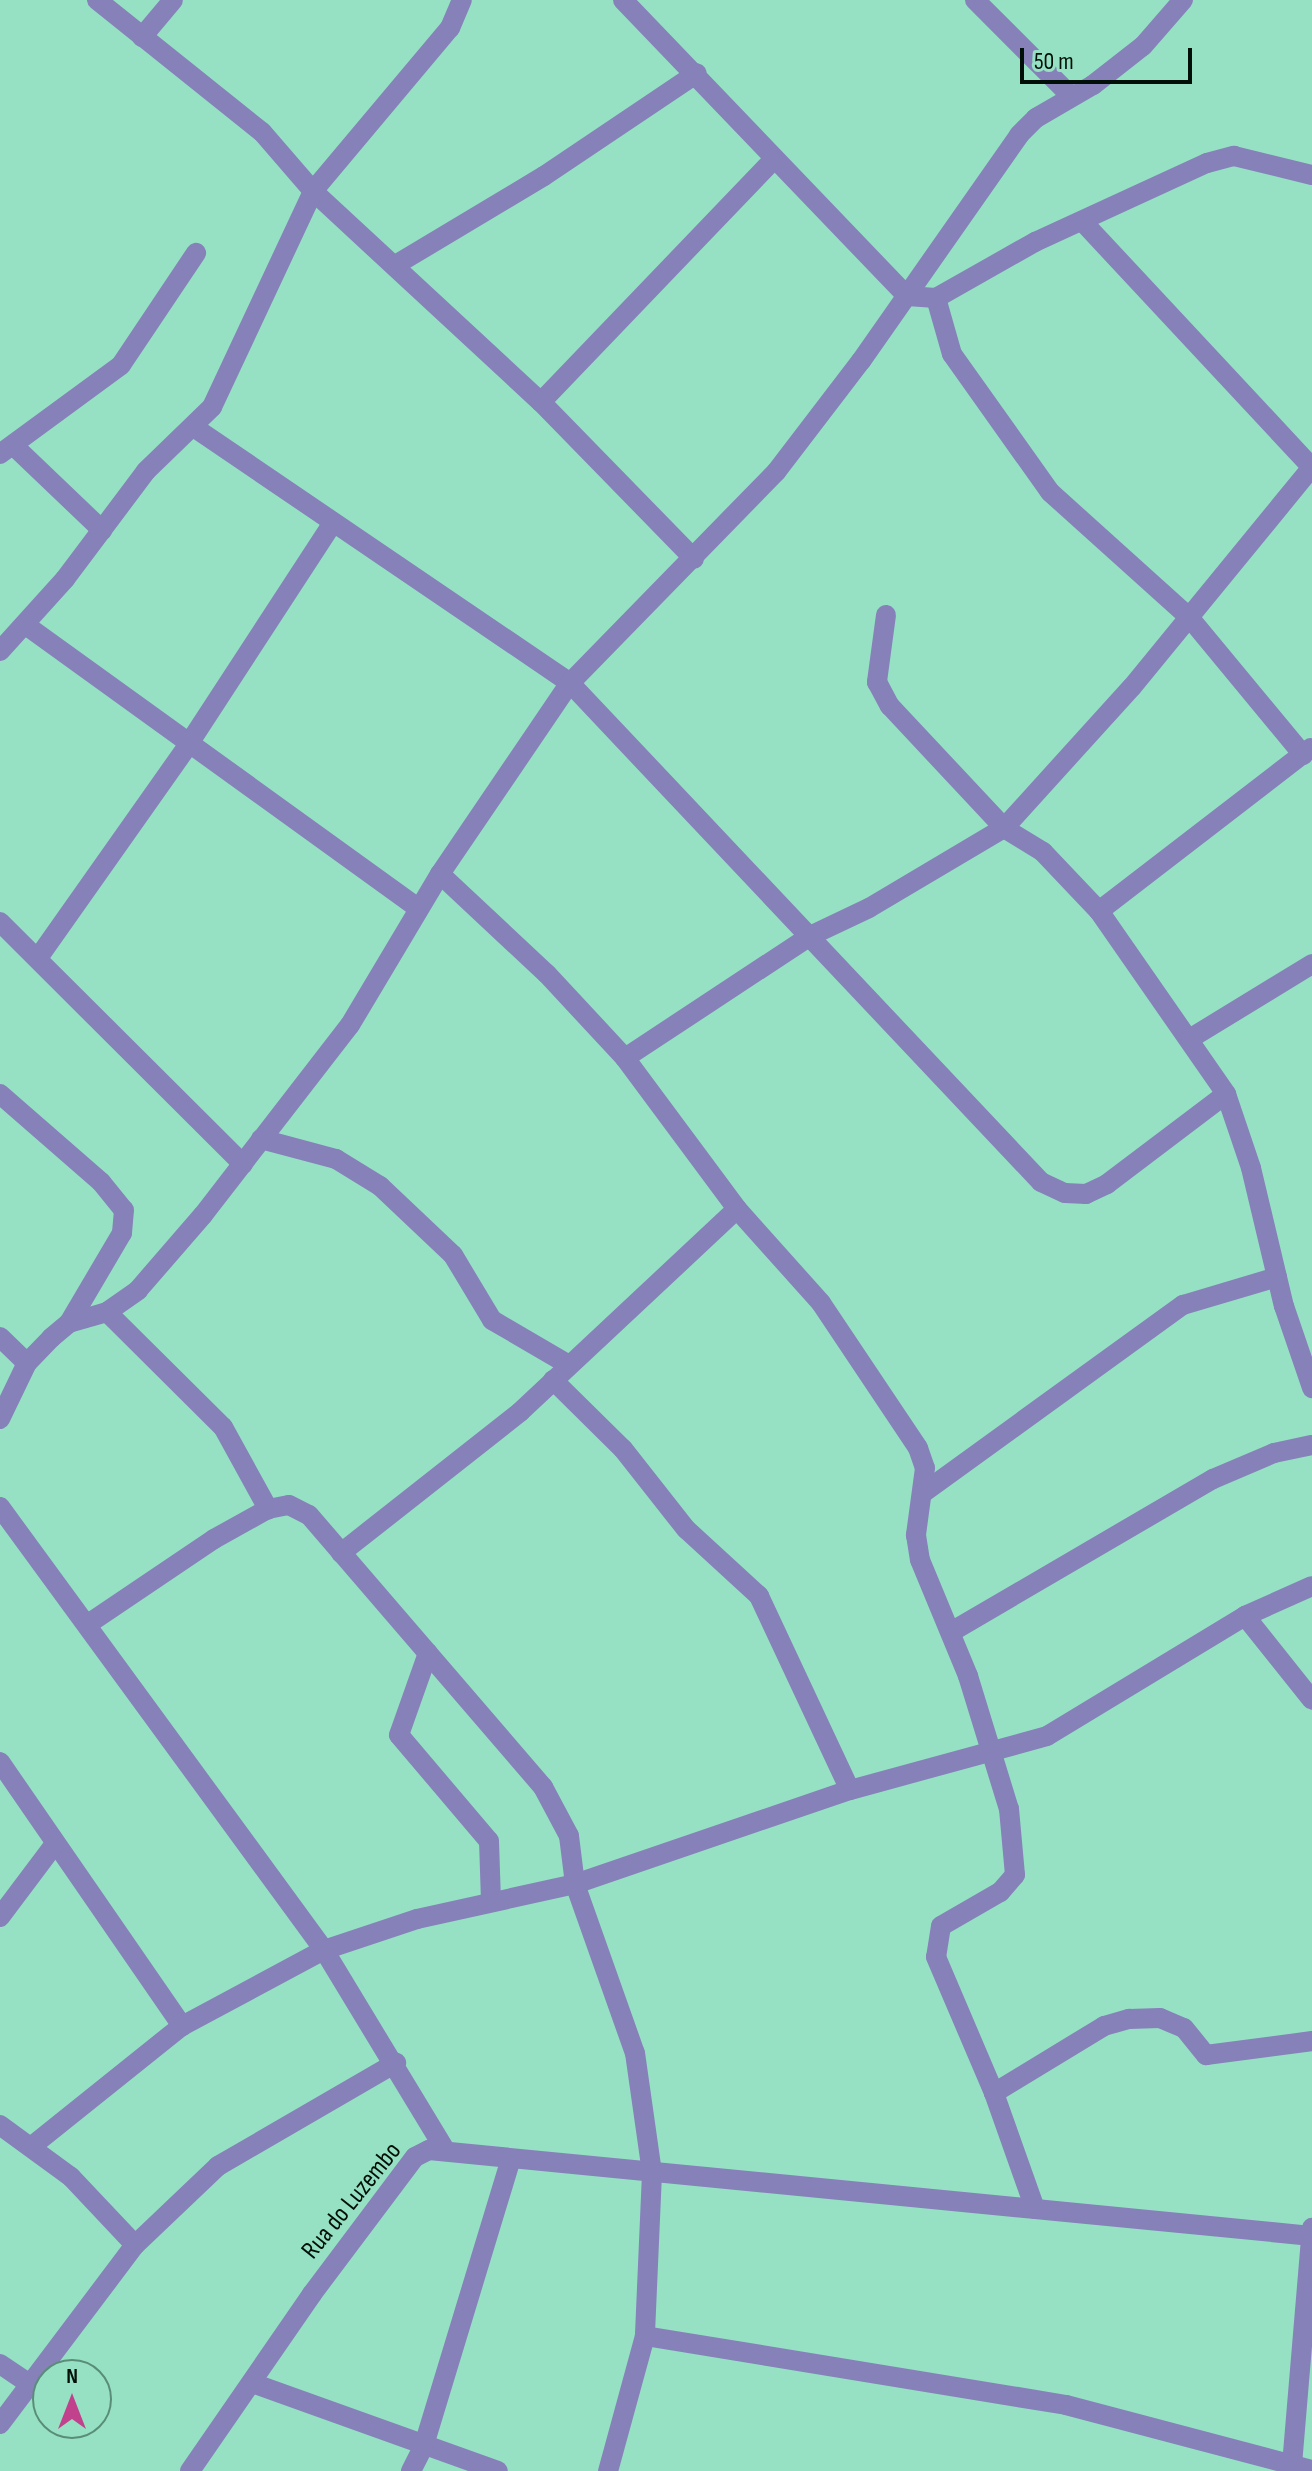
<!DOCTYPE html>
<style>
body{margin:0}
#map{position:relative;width:1312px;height:2471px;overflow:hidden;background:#96e1c4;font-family:"Sofia Sans Condensed",sans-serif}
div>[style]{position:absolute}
.minor>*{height:20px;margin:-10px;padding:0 10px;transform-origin:10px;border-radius:10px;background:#8781ba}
span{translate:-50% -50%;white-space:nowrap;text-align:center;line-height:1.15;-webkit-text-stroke:8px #96e1c4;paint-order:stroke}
.street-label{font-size:26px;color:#001009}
.north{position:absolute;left:32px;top:2359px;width:80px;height:80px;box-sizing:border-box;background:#96e1c4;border:2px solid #5a8d79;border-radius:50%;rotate:0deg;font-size:22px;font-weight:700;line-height:32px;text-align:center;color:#001009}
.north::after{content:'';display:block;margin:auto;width:28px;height:36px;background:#c2418c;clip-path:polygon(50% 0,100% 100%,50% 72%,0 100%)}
.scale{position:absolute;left:1020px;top:48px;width:172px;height:36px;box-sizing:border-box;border:4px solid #001009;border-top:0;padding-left:10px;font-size:24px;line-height:28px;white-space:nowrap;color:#001009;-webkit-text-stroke:6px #96e1c4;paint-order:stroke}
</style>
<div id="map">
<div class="minor">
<div style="left:97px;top:0;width:211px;rotate:38.7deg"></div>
<div style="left:262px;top:132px;width:78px;rotate:49.2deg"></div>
<div style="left:313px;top:191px;width:311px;rotate:42.8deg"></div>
<div style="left:541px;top:402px;width:219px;rotate:45.7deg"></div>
<div style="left:623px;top:0;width:410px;rotate:46.2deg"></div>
<div style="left:907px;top:296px;width:29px;rotate:4deg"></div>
<div style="left:936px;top:298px;width:114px;rotate:-29.5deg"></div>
<div style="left:1035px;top:242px;width:189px;rotate:-24.7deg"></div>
<div style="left:1207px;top:163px;width:28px;rotate:-15deg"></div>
<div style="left:1234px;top:156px;width:80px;rotate:13.7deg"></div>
<div style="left:975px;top:0;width:136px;rotate:45deg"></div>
<div style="left:142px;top:37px;width:48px;rotate:-50deg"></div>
<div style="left:1083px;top:222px;width:336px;rotate:47deg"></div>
<div style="left:397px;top:264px;width:171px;rotate:-30.9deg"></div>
<div style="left:544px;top:176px;width:184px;rotate:-33.9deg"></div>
<div style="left:936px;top:298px;width:58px;rotate:74.1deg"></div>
<div style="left:952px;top:354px;width:169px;rotate:54.6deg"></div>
<div style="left:1050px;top:492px;width:187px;rotate:42deg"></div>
<div style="left:1189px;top:617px;width:179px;rotate:50.4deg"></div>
<div style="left:541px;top:402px;width:335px;rotate:-46.2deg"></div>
<div style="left:195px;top:428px;width:453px;rotate:34.2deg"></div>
<div style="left:570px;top:683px;width:686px;rotate:46.65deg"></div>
<div style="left:1041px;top:1182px;width:26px;rotate:25deg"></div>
<div style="left:1065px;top:1193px;width:21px;rotate:3deg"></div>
<div style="left:1086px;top:1194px;width:23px;rotate:-25deg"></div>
<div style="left:1107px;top:1184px;width:149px;rotate:-37.1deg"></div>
<div style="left:14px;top:446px;width:122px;rotate:43.7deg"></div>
<div style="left:0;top:454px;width:150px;rotate:-36.3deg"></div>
<div style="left:121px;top:365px;width:135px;rotate:-56.2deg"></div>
<div style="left:886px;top:615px;width:68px;rotate:97.7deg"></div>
<div style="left:877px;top:682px;width:27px;rotate:62deg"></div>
<div style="left:890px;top:706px;width:167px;rotate:46.9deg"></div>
<div style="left:1004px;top:828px;width:46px;rotate:31.6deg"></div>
<div style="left:1043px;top:852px;width:81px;rotate:46.5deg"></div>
<div style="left:1099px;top:911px;width:223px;rotate:55.2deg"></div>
<div style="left:1226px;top:1094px;width:78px;rotate:71.3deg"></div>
<div style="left:1251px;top:1168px;width:142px;rotate:76.6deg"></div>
<div style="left:1284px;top:1306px;width:87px;rotate:71.1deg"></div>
<div style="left:27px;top:626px;width:483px;rotate:35.8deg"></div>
<div style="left:0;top:651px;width:97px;rotate:-47.9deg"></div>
<div style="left:65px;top:579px;width:135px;rotate:-53.1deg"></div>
<div style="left:146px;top:471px;width:92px;rotate:-44.1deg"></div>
<div style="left:212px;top:407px;width:238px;rotate:-64.9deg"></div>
<div style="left:313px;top:191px;width:213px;rotate:-50deg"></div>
<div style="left:450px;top:28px;width:30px;rotate:-67deg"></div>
<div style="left:440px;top:874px;width:146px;rotate:43.1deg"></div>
<div style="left:547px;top:974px;width:115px;rotate:47.1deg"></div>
<div style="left:625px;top:1058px;width:222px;rotate:-33.4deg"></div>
<div style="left:810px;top:936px;width:65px;rotate:-25.4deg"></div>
<div style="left:869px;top:908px;width:157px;rotate:-30.7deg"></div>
<div style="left:1004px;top:828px;width:190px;rotate:-47.8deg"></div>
<div style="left:1132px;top:687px;width:283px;rotate:-50.7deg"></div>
<div style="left:1099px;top:911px;width:267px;rotate:-37.6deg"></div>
<div style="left:0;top:922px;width:343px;rotate:44.9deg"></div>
<div style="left:38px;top:958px;width:261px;rotate:-54.8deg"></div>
<div style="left:188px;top:745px;width:264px;rotate:-56.9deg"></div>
<div style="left:1191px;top:1038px;width:142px;rotate:-31.4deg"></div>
<div style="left:625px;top:1058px;width:188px;rotate:53.4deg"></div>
<div style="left:737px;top:1209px;width:126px;rotate:48.2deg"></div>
<div style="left:821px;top:1303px;width:174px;rotate:56.2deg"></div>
<div style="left:918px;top:1448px;width:21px;rotate:71deg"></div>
<div style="left:925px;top:1468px;width:68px;rotate:97.7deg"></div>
<div style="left:916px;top:1535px;width:25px;rotate:81deg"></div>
<div style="left:920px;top:1560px;width:126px;rotate:67.5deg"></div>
<div style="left:968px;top:1676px;width:139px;rotate:72.9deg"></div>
<div style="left:1009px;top:1809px;width:66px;rotate:84.8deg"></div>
<div style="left:1015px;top:1875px;width:23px;rotate:131deg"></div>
<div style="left:1000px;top:1892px;width:68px;rotate:150deg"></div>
<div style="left:941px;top:1926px;width:31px;rotate:99deg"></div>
<div style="left:936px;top:1957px;width:148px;rotate:66.9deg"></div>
<div style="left:994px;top:2093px;width:123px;rotate:70.5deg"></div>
<div style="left:0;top:1094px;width:134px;rotate:41.1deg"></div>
<div style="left:101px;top:1182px;width:36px;rotate:51deg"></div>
<div style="left:124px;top:1210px;width:23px;rotate:95deg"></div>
<div style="left:122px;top:1233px;width:104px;rotate:120.5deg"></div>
<div style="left:261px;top:1139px;width:78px;rotate:14.9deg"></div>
<div style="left:336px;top:1159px;width:52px;rotate:31.5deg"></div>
<div style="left:380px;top:1186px;width:100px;rotate:43.4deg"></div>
<div style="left:453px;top:1255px;width:76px;rotate:59deg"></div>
<div style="left:492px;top:1320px;width:89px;rotate:30.3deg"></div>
<div style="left:107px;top:1312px;width:163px;rotate:44.8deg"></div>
<div style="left:223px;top:1427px;width:94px;rotate:61.2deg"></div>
<div style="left:0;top:1337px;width:37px;rotate:44deg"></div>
<div style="left:553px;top:1380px;width:98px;rotate:44.6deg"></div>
<div style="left:623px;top:1449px;width:102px;rotate:51.8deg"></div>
<div style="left:686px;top:1529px;width:99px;rotate:42.5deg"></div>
<div style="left:759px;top:1596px;width:214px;rotate:64.9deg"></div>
<div style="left:0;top:1419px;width:62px;rotate:-64.3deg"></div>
<div style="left:27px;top:1363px;width:35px;rotate:-46deg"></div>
<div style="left:51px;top:1338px;width:23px;rotate:-40deg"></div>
<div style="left:69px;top:1323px;width:40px;rotate:-16deg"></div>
<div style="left:107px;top:1312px;width:38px;rotate:-35deg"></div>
<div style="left:138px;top:1290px;width:99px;rotate:-49.1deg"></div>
<div style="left:203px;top:1215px;width:240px;rotate:-52.3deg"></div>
<div style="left:350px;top:1025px;width:176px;rotate:-59.2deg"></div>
<div style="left:440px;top:874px;width:231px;rotate:-55.8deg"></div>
<div style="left:570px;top:683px;width:295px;rotate:-45.7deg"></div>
<div style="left:776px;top:472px;width:140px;rotate:-52.6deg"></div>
<div style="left:861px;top:361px;width:276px;rotate:-55deg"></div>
<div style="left:1019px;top:135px;width:24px;rotate:-45deg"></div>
<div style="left:1036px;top:118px;width:66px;rotate:-30.1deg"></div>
<div style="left:1093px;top:85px;width:63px;rotate:-38deg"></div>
<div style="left:1143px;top:46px;width:61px;rotate:-49deg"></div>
<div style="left:923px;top:1493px;width:321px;rotate:-35.9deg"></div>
<div style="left:1183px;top:1305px;width:98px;rotate:-16.6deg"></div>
<div style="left:0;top:1507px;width:549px;rotate:53.82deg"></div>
<div style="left:324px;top:1950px;width:232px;rotate:58.8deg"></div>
<div style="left:341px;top:1553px;width:228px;rotate:-38.2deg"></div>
<div style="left:520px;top:1412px;width:297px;rotate:-43.1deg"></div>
<div style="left:1245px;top:1616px;width:107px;rotate:51.4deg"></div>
<div style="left:88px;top:1624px;width:152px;rotate:-34deg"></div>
<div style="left:214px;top:1539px;width:62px;rotate:-29.1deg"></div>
<div style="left:268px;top:1509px;width:21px;rotate:-11deg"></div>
<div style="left:289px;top:1505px;width:22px;rotate:27deg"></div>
<div style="left:309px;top:1515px;width:359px;rotate:49.3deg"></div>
<div style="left:543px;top:1787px;width:55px;rotate:62deg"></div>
<div style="left:569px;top:1836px;width:48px;rotate:82.9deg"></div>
<div style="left:575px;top:1884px;width:179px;rotate:70.5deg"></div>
<div style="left:635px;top:2053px;width:121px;rotate:81.9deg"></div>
<div style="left:652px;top:2173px;width:163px;rotate:92.5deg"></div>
<div style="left:645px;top:2336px;width:140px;rotate:105.3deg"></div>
<div style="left:951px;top:1632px;width:303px;rotate:-30.3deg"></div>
<div style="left:1213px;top:1479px;width:66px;rotate:-23.1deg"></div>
<div style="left:1274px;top:1453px;width:39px;rotate:-12deg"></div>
<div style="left:428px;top:1653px;width:87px;rotate:109.5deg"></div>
<div style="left:399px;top:1735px;width:139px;rotate:49.7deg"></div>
<div style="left:489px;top:1841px;width:61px;rotate:88.1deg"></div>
<div style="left:0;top:1762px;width:321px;rotate:55.4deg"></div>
<div style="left:0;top:1917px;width:90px;rotate:-53.1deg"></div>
<div style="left:994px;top:2093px;width:129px;rotate:-31.3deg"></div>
<div style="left:1104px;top:2026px;width:26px;rotate:-16deg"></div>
<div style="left:1129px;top:2019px;width:31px;rotate:-2deg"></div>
<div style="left:1160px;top:2018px;width:26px;rotate:23deg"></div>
<div style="left:1184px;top:2028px;width:35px;rotate:51deg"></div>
<div style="left:1206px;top:2055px;width:107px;rotate:-7.5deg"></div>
<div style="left:0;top:2125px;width:88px;rotate:36.2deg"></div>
<div style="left:71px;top:2177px;width:93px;rotate:46.7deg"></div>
<div style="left:135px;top:2245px;width:115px;rotate:-43.6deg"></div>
<div style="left:218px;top:2166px;width:206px;rotate:-30.1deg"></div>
<div style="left:32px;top:2146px;width:192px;rotate:-38.7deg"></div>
<div style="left:182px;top:2026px;width:161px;rotate:-28.2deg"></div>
<div style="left:324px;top:1950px;width:98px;rotate:-18.4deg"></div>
<div style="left:417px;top:1919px;width:162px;rotate:-12.5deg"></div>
<div style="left:575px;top:1884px;width:291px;rotate:-18.9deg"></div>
<div style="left:850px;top:1790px;width:204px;rotate:-15.3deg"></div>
<div style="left:1047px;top:1736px;width:232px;rotate:-31.2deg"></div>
<div style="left:1245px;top:1616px;width:73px;rotate:-24.1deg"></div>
<div style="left:645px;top:2336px;width:427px;rotate:9.3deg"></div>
<div style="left:1066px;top:2405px;width:254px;rotate:14.8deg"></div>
<div style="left:0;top:2364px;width:36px;rotate:34deg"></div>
<div style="left:252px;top:2383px;width:261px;rotate:19.7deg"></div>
<div style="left:0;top:2424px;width:224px;rotate:-53deg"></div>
<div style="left:1292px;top:2465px;width:238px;rotate:-85.2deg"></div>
<div style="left:190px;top:2471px;width:215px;rotate:-55.4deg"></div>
<div style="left:312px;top:2294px;width:171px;rotate:-53.1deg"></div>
<div style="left:415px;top:2157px;width:16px;rotate:-27deg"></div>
<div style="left:429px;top:2150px;width:887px;rotate:5.56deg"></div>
<div style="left:411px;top:2471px;width:29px;rotate:-63deg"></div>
<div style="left:424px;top:2445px;width:299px;rotate:-73.1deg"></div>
</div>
<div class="street-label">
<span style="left:352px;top:2201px;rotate:-51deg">Rua do Luzembo</span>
</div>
<div class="north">N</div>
<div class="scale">50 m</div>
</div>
